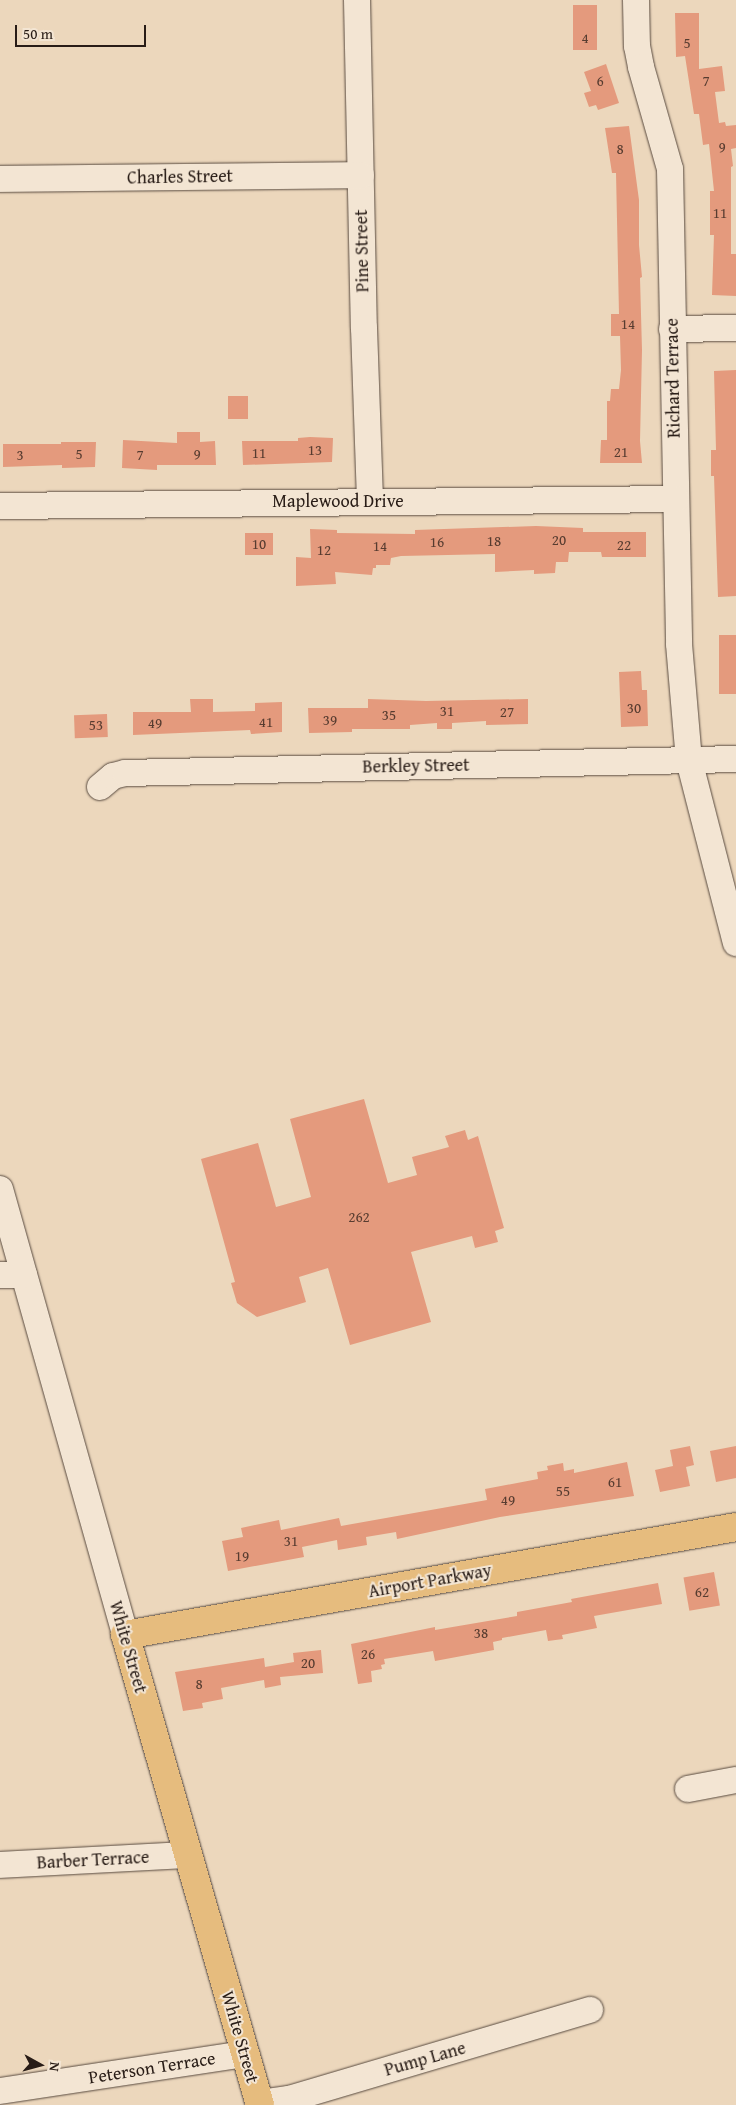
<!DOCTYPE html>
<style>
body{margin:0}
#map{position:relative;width:736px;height:2105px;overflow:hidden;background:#ecd7bc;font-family:"Gentium Book Plus",serif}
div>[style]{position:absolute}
.building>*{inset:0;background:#e49a7d;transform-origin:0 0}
.roads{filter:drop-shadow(0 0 1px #594b40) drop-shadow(0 0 1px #594b40)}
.minor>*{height:26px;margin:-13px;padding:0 13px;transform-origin:13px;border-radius:13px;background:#f3e5d3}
.major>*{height:28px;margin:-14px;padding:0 14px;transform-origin:14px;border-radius:14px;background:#e6bc7e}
span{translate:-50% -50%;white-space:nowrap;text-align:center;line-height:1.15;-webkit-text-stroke:4px #f3e5d3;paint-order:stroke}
.number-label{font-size:15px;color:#573c30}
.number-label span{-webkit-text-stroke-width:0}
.street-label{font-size:18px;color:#281c16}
.north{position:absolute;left:15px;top:2040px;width:50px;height:50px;-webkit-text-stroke:4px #f3e5d3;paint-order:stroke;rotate:97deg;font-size:14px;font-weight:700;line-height:20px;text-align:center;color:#281c16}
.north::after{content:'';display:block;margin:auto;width:18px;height:22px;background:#281c16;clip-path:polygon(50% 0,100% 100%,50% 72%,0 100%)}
.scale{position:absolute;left:15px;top:25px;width:131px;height:22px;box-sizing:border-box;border:2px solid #281c16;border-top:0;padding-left:6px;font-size:15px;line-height:18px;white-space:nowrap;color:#281c16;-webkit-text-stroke:4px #f3e5d3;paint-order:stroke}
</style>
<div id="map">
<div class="building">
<div style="left:573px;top:5px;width:24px;height:45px"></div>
<div style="clip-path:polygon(675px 13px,699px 13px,699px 69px,722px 66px,725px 91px,715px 92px,719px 123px,725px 122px,726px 126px,736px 125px,736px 148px,731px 149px,733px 166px,731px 167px,731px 254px,736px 254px,736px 296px,712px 295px,714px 235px,710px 235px,710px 191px,714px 191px,709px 144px,703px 145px,699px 114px,694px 114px,685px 56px,676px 57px)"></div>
<div style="clip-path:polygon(606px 64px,619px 103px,598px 110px,596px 105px,589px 107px,584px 93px,591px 91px,584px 72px)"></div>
<div style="clip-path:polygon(629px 126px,639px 200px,639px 245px,642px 277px,640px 278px,642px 350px,640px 441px,642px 463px,600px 463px,601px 440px,607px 440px,607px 401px,610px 401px,611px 389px,619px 389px,621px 370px,620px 336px,611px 336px,611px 314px,619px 314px,616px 173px,612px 173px,605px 128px)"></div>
<div style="clip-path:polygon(736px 370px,736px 596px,718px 597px,714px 476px,711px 476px,711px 450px,716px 450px,714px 371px)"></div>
<div style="left:248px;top:396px;width:23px;height:20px;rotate:90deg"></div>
<div style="clip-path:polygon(177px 432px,200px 432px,200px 442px,215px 441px,216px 465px,157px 465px,157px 470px,122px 468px,123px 440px,177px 443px)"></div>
<div style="clip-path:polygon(310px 437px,333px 438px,332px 462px,243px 465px,242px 441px,298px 441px,298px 438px)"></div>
<div style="clip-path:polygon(61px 442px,96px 442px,95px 467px,62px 468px,62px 465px,3px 467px,3px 444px,61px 444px)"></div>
<div style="clip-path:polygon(536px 526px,583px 528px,583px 532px,646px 532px,646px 557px,602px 557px,601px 552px,569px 552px,568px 562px,556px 562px,555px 573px,534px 574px,534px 570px,495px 572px,495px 554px,401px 556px,391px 558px,390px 565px,376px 565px,376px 568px,373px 568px,372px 575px,335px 572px,336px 584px,296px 586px,296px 557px,311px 558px,310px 529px,337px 530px,337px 533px,415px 534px,415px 530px)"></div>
<div style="left:245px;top:533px;width:28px;height:22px"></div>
<div style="left:719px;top:635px;width:17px;height:59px"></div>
<div style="clip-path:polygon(641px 671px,642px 690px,647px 690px,648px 726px,621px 727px,619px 672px)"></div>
<div style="clip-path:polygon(190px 699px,213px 699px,213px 712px,255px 711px,255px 703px,282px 702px,282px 732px,251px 734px,250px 730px,133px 735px,133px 712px,191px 712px)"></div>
<div style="clip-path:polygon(368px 699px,426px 701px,528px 699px,528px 724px,486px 725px,486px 721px,452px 723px,452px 729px,437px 729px,437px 723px,410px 725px,410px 729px,352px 729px,352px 732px,309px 733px,308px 708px,368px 708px)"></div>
<div style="left:107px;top:714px;width:23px;height:33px;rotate:88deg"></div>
<div style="clip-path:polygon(364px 1099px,388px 1183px,417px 1175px,412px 1157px,449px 1147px,445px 1136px,465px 1130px,468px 1140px,478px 1136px,504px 1228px,495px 1231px,498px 1242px,475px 1248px,472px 1236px,411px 1252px,431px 1322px,350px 1345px,328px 1268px,299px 1277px,306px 1302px,257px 1317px,237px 1303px,231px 1283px,235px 1282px,201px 1159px,258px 1143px,276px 1207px,311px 1197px,290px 1119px)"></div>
<div style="clip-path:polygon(690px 1446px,694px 1465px,686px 1467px,690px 1486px,660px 1492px,655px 1470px,673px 1466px,670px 1450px)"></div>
<div style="clip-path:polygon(736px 1446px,736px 1478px,716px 1482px,710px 1451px)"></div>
<div style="clip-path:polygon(627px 1462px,634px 1496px,500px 1517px,397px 1539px,396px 1532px,366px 1537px,367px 1545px,338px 1550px,337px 1540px,302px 1547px,304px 1557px,228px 1571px,222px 1541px,243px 1537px,241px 1528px,279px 1520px,281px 1530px,339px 1518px,341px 1526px,487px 1500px,485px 1489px,538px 1479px,537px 1472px,548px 1470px,547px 1466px,563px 1463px,564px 1471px,574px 1469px,574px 1473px)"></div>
<div style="left:714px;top:1572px;width:34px;height:31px;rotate:80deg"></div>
<div style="clip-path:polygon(658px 1583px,662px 1604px,594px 1616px,597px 1628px,562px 1635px,563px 1639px,548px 1641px,546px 1630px,502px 1638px,502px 1640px,493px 1642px,494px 1650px,435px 1661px,433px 1651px,384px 1659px,385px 1664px,381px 1665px,382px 1669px,371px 1671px,372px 1682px,358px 1684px,351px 1644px,435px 1627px,435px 1630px,517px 1616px,517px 1612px,572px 1602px,571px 1599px)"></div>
<div style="clip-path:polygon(321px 1650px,323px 1673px,280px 1677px,281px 1685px,265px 1688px,264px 1680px,221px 1688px,223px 1699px,202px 1703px,203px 1708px,183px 1711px,175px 1672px,264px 1658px,265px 1667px,294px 1662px,293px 1653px)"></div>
</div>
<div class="roads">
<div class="minor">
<div style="left:357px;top:0;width:328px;rotate:88.8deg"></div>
<div style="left:364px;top:328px;width:173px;rotate:88deg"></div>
<div style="left:636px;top:0;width:46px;rotate:88.8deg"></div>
<div style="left:637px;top:46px;width:21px;rotate:79deg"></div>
<div style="left:641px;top:67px;width:106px;rotate:74.1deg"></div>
<div style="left:670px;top:169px;width:475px;rotate:88.9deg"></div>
<div style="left:679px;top:644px;width:116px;rotate:85.1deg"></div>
<div style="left:689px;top:760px;width:189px;rotate:75.6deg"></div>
<div style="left:0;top:179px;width:361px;rotate:-0.6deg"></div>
<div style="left:672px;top:329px;width:64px;rotate:-0.9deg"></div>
<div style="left:0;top:506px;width:676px;rotate:-0.59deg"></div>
<div style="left:100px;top:787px;width:17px;rotate:-40deg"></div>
<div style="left:113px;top:776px;width:12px;rotate:-14deg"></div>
<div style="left:125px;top:773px;width:611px;rotate:-1.31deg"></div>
<div style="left:0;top:1189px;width:463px;rotate:74.3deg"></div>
<div style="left:0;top:1275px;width:24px"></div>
<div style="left:688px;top:1789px;width:49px;rotate:-10.6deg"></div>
<div style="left:0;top:1865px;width:187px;rotate:-3.1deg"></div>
<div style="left:0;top:2091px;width:248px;rotate:-8.6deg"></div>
<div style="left:259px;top:2103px;width:30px;rotate:-8deg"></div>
<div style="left:289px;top:2099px;width:314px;rotate:-16.5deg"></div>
</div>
<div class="major">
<div style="left:260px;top:2105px;width:489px;rotate:-106deg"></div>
<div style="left:125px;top:1635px;width:620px;rotate:-10.02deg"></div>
</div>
</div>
<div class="number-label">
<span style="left:585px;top:38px">4</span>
<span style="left:687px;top:43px">5</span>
<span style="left:600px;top:81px">6</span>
<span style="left:706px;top:81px">7</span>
<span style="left:722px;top:147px">9</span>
<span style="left:620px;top:149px">8</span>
<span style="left:720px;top:213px">11</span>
<span style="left:628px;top:324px">14</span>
<span style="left:315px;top:450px">13</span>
<span style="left:621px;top:452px">21</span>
<span style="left:259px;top:453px">11</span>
<span style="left:79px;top:454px">5</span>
<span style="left:197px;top:454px">9</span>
<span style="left:20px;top:455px">3</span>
<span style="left:140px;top:455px">7</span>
<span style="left:559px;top:540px">20</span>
<span style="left:494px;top:541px">18</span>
<span style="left:437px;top:542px">16</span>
<span style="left:259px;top:544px">10</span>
<span style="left:624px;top:545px">22</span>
<span style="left:380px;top:546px">14</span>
<span style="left:324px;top:550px">12</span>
<span style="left:634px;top:708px">30</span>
<span style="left:447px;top:711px">31</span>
<span style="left:507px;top:712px">27</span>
<span style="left:389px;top:715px">35</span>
<span style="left:330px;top:720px">39</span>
<span style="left:266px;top:722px">41</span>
<span style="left:155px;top:723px">49</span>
<span style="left:96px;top:725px">53</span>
<span style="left:359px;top:1217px">262</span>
<span style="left:615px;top:1482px">61</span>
<span style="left:563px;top:1491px">55</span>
<span style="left:508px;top:1500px">49</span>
<span style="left:291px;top:1541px">31</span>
<span style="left:242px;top:1556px">19</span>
<span style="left:702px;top:1592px">62</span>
<span style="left:481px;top:1633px">38</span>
<span style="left:368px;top:1654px">26</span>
<span style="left:308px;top:1663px">20</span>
<span style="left:199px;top:1684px">8</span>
</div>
<div class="street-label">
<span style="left:180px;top:177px;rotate:-1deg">Charles Street</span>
<span style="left:362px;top:251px;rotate:-91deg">Pine Street</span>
<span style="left:673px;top:378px;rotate:-91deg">Richard Terrace</span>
<span style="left:338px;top:501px">Maplewood Drive</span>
<span style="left:416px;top:766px;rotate:-1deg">Berkley Street</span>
<span style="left:430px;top:1581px;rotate:-10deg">Airport Parkway</span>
<span style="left:128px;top:1647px;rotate:74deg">White Street</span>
<span style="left:93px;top:1860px;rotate:-3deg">Barber Terrace</span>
<span style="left:240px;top:2037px;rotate:74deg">White Street</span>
<span style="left:425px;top:2059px;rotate:-16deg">Pump Lane</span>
<span style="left:152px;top:2068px;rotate:-9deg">Peterson Terrace</span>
</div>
<div class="north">N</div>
<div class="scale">50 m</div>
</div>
